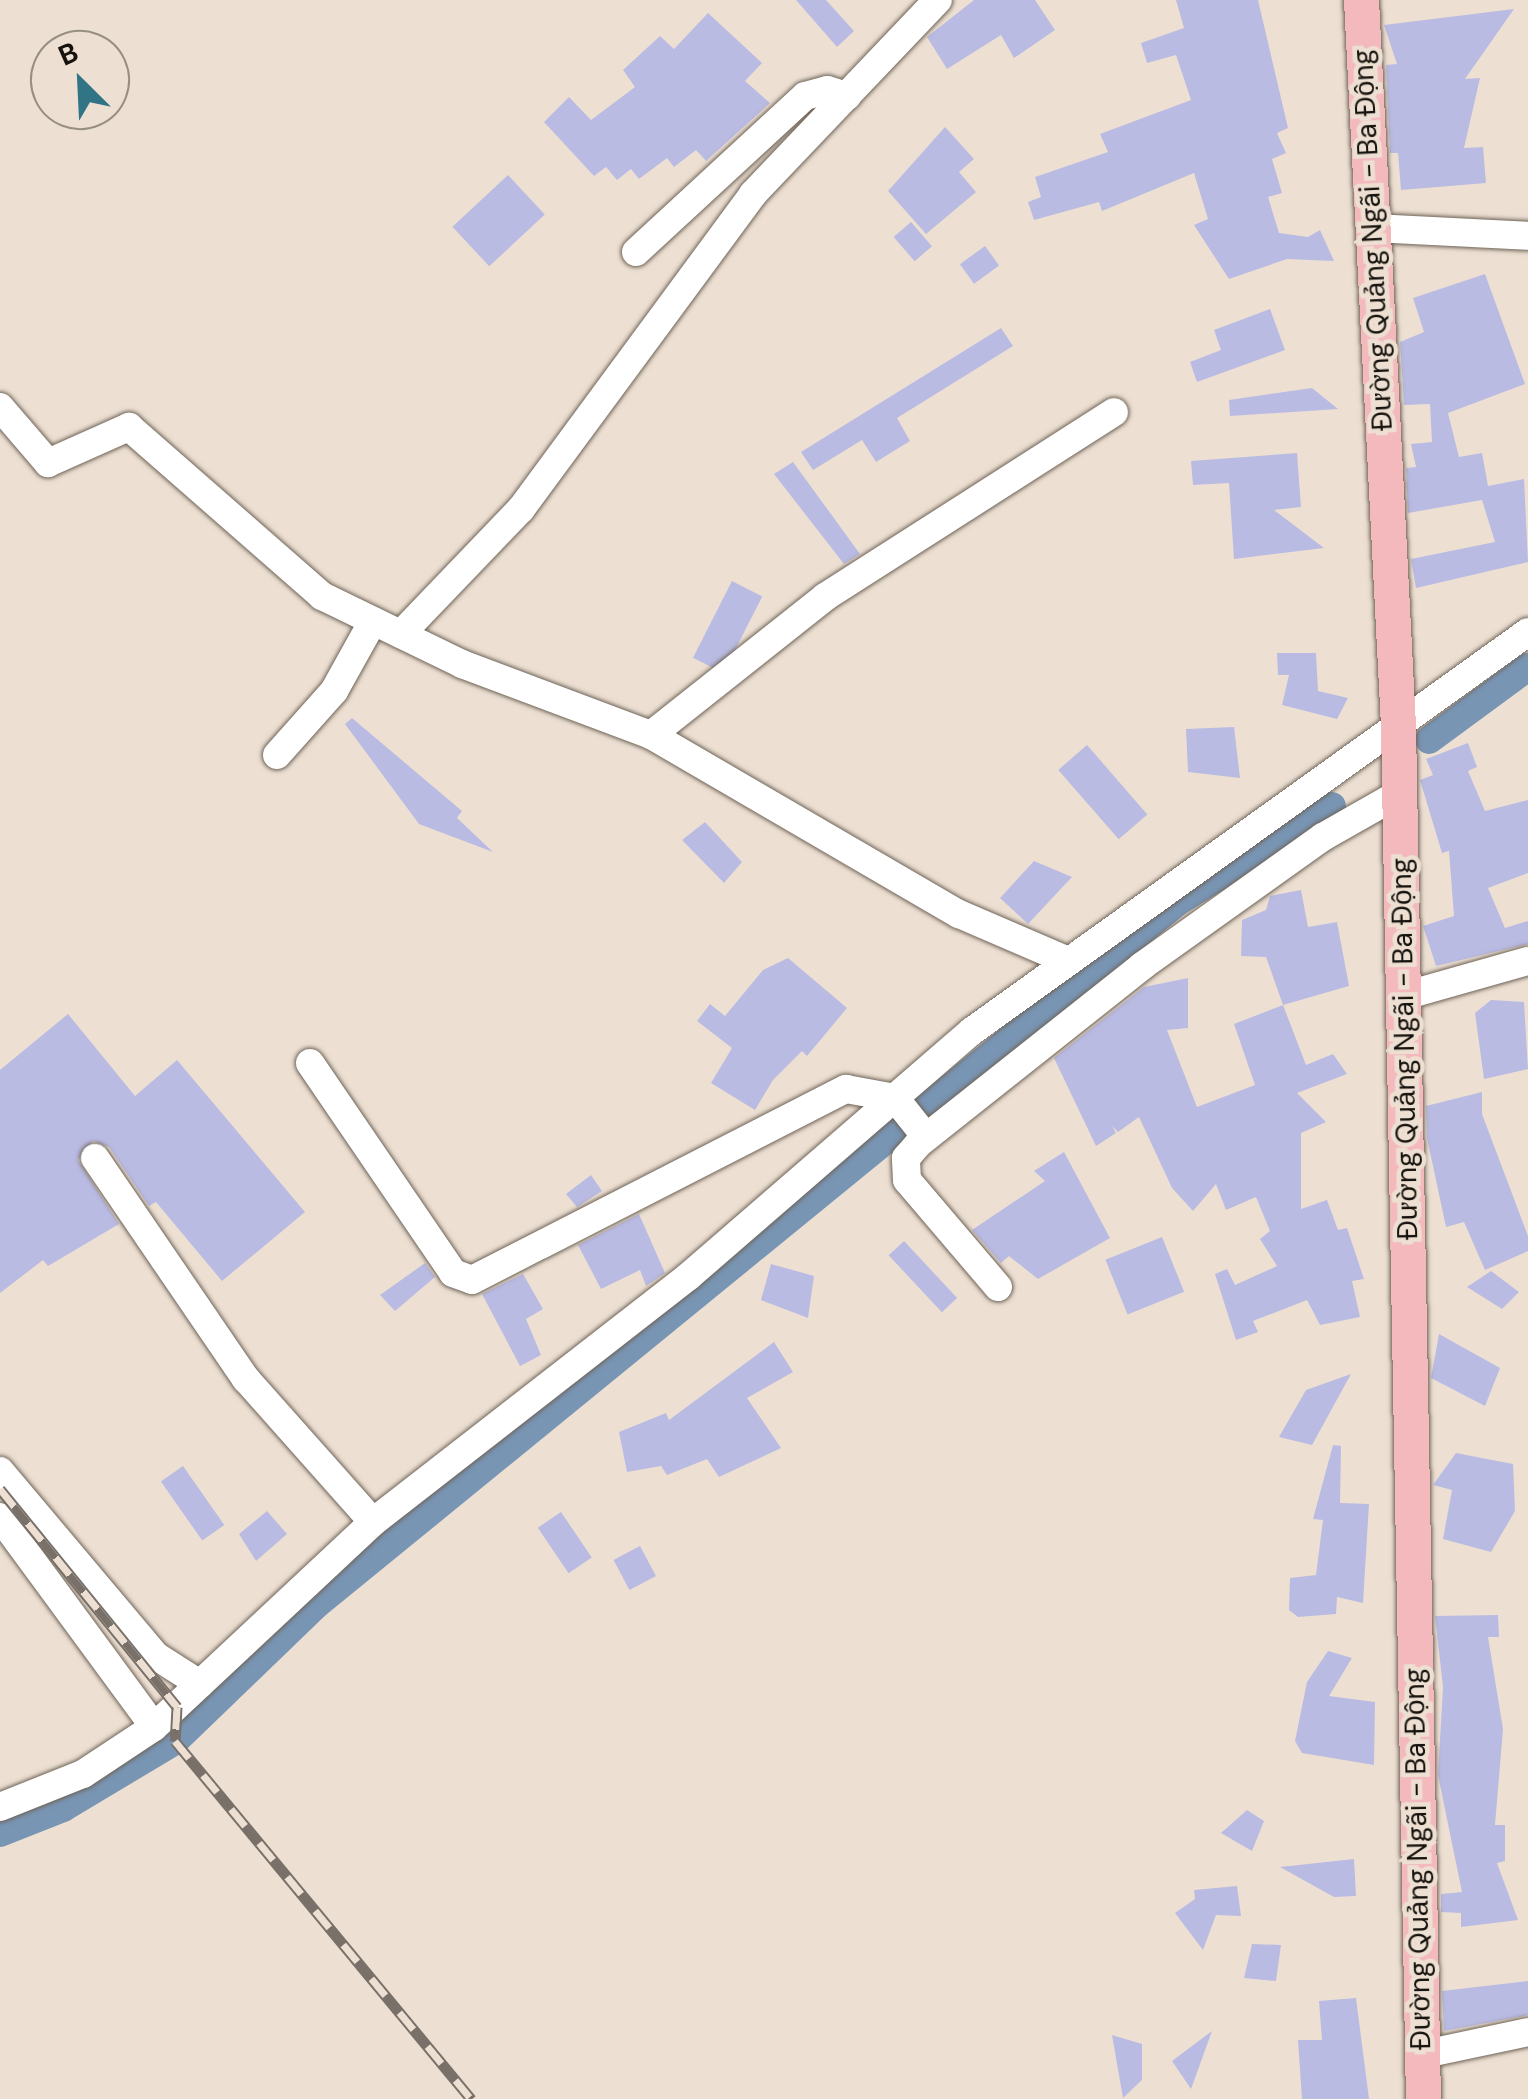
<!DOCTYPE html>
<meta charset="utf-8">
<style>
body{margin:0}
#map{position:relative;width:1528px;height:2099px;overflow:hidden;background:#ede0d3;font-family:"DM Sans",sans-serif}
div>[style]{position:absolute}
.canal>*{height:28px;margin:-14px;padding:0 14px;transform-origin:14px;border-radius:14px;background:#7995b4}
.building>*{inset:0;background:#babbe2;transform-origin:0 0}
.roads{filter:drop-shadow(0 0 2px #6e6357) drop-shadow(0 0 2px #6e6357)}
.minor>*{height:28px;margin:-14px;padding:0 14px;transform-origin:14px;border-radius:14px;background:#fff}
.major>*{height:35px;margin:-17.5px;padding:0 17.5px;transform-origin:17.5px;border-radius:17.5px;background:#f3b9bd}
.rail>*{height:11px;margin-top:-5.5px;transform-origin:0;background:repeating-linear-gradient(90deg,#ede0d3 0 22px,#797169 0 44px);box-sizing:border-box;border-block:2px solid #797169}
span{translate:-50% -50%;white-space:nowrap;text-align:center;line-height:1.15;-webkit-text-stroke:9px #ede0d3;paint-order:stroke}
.street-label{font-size:28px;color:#16120d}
.north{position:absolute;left:30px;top:30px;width:100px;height:100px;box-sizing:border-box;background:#ede0d3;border:2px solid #978e84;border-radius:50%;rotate:336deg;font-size:28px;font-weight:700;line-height:40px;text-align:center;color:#16120d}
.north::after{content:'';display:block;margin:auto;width:35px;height:45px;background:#317485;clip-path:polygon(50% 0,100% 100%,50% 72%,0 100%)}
</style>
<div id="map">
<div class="canal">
<div style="left:1429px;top:740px;width:123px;rotate:-36.4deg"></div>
<div style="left:0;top:1833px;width:68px;rotate:-21.6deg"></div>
<div style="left:63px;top:1808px;width:131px;rotate:-30.9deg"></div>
<div style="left:175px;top:1741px;width:196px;rotate:-44deg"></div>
<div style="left:316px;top:1605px;width:1114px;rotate:-39.21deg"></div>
<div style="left:1179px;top:901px;width:180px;rotate:-31.8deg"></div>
</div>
<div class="building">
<div style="clip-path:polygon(796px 0,826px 0,854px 31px,837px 47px)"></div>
<div style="clip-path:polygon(974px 0,1035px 0,1055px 30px,1014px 58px,1001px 35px,947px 69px,927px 37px)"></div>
<div style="clip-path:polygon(1176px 0,1258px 0,1288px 128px,1277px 133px,1286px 153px,1272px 159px,1282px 193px,1268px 197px,1279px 233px,1308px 237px,1320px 230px,1334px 261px,1287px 259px,1229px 279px,1194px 225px,1208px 219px,1194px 173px,1102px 211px,1099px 202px,1034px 220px,1028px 202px,1041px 197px,1035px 177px,1108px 152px,1100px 134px,1191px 100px,1176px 55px,1147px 63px,1141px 43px,1184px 28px)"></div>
<div style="clip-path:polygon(1514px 9px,1465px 79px,1480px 78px,1464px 148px,1483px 147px,1486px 183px,1401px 190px,1398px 153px,1390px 153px,1386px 65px,1397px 64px,1384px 25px)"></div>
<div style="clip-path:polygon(708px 13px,762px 63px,745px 81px,770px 103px,706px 161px,696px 150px,674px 167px,667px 158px,639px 179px,631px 169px,617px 180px,606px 167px,594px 176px,544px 122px,569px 97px,591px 120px,635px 87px,623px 70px,660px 36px,674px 49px)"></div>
<div style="clip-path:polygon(945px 127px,974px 159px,959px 172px,976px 192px,926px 234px,888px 191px)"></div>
<div style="left:508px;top:175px;width:54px;height:76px;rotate:47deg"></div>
<div style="left:911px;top:222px;width:32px;height:23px;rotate:49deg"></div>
<div style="left:985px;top:246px;width:24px;height:31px;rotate:54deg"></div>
<div style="clip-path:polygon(1485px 274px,1525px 384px,1448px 413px,1459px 457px,1482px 453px,1488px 486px,1524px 479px,1528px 562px,1416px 588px,1411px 559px,1495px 542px,1482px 500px,1408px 513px,1406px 468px,1416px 467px,1411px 444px,1432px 442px,1430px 404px,1404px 405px,1400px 342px,1424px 332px,1413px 298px)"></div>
<div style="clip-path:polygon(1270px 309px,1285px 350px,1197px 382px,1190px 362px,1221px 350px,1214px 330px)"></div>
<div style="clip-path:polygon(1001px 328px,1013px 346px,897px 418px,910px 441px,876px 462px,862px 440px,813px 470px,801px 452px)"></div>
<div style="clip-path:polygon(1312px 388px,1338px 409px,1230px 416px,1229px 400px)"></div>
<div style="clip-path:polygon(1297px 453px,1301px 507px,1274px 510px,1324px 548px,1234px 559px,1229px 483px,1193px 485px,1191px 461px)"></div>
<div style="clip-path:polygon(793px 462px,860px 554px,844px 564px,774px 474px)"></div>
<div style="left:732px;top:581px;width:34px;height:86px;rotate:27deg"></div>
<div style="clip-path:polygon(1277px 653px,1316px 653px,1318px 691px,1348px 698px,1337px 719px,1282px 705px,1289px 675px,1278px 675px)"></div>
<div style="clip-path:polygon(352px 718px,462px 811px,457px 818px,493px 852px,419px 824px,345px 724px)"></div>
<div style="clip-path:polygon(1234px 727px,1240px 778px,1188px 772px,1186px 729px)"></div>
<div style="clip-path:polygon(1468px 743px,1477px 767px,1468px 771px,1485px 811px,1528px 800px,1528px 873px,1488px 888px,1505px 928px,1528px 921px,1528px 944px,1436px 966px,1423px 926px,1454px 916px,1449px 851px,1442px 853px,1420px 780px,1433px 775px,1426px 759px)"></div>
<div style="left:1087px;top:745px;width:92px;height:38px;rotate:49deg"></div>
<div style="clip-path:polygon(705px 822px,742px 862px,724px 883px,682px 840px)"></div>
<div style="clip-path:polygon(1034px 861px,1072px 877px,1028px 924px,1000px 898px)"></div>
<div style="clip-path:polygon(1301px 890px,1308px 927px,1337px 922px,1349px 986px,1283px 1005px,1266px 957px,1241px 956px,1242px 920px,1266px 910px,1270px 896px)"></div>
<div style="clip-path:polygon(788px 958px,847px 1008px,807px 1056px,802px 1051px,773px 1080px,755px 1110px,711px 1083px,732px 1048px,697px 1021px,710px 1004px,725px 1016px,763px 970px)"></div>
<div style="clip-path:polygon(1188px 978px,1188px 1028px,1167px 1030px,1197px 1107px,1255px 1085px,1234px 1024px,1283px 1005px,1306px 1065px,1333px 1054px,1347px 1074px,1297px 1093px,1326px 1122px,1301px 1133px,1301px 1209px,1327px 1200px,1338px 1230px,1347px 1228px,1364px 1279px,1352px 1281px,1360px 1317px,1320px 1325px,1307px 1300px,1253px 1321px,1258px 1332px,1236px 1340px,1215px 1274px,1227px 1269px,1235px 1285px,1277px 1266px,1260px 1239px,1270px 1231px,1256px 1197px,1226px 1210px,1216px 1184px,1193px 1211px,1172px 1188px,1139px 1117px,1118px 1132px,1112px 1126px,1116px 1133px,1096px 1146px,1054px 1058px,1144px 987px)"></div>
<div style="clip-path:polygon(1491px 1000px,1524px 1002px,1528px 1069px,1484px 1079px,1475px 1013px)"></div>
<div style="clip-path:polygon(68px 1014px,135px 1096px,177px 1060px,305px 1212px,222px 1281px,156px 1202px,149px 1206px,109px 1147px,93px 1141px,78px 1160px,119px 1224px,48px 1266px,43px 1260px,0 1293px,0 1070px)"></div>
<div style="clip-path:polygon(1482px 1092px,1482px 1114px,1528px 1236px,1528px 1251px,1485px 1270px,1464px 1222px,1446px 1227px,1427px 1138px,1426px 1106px)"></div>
<div style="clip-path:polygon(1064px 1152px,1110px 1238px,1038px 1279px,1009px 1256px,1001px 1263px,972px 1230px,1045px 1181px,1034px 1171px)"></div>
<div style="clip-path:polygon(591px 1175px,602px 1191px,577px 1207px,566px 1194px)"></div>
<div style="clip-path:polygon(639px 1214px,665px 1273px,646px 1286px,640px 1270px,601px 1289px,578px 1245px)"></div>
<div style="left:1162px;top:1237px;width:59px;height:61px;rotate:68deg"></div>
<div style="left:904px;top:1241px;width:78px;height:21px;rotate:47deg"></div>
<div style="clip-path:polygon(425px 1263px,435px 1277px,395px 1311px,380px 1295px)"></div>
<div style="clip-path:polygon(771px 1264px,814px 1276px,808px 1318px,761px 1300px)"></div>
<div style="clip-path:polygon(1491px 1271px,1519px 1292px,1502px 1309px,1467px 1287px)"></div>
<div style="clip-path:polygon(523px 1274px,543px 1309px,526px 1319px,541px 1355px,520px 1366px,482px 1294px)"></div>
<div style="clip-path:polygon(1439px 1334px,1500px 1368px,1485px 1406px,1431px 1378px)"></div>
<div style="clip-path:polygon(774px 1342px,793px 1372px,747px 1398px,781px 1448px,719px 1477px,707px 1459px,667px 1475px,661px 1466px,627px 1472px,619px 1432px,666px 1413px,669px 1420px)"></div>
<div style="clip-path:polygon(1351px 1374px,1312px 1445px,1279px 1437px,1306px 1390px)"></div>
<div style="clip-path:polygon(1333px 1445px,1341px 1446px,1340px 1503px,1369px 1504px,1363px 1603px,1337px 1597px,1336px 1614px,1298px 1617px,1289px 1610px,1290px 1578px,1316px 1575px,1323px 1520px,1313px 1519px)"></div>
<div style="clip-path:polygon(1456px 1453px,1513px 1464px,1515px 1511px,1491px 1552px,1443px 1539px,1452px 1490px,1433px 1485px)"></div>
<div style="left:183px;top:1466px;width:72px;height:27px;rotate:55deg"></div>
<div style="clip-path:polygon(267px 1511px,287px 1534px,256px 1561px,239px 1534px)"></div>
<div style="left:561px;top:1512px;width:55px;height:28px;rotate:56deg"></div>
<div style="left:640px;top:1546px;width:34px;height:30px;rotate:62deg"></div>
<div style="clip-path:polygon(1498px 1615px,1499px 1637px,1488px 1637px,1503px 1729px,1495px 1825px,1505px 1825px,1505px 1861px,1497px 1863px,1518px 1920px,1461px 1927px,1461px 1913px,1441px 1912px,1441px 1894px,1462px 1892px,1438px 1775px,1443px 1687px,1435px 1616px)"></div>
<div style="clip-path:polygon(1328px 1651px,1352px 1658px,1329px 1696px,1375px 1702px,1374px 1765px,1302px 1753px,1295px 1741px,1307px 1682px)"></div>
<div style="clip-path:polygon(1247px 1810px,1264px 1821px,1252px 1851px,1221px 1833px)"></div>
<div style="clip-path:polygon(1354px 1859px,1356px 1896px,1334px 1897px,1280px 1867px)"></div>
<div style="clip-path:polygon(1237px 1886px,1241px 1916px,1216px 1915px,1203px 1950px,1175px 1913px,1195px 1899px,1194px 1890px)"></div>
<div style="clip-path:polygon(1252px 1944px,1281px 1945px,1276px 1981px,1244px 1978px)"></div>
<div style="clip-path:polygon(1528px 1981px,1528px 2015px,1444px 2031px,1442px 1991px)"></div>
<div style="clip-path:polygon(1356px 1998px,1369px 2099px,1302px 2099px,1298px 2040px,1322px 2040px,1319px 2001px)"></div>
<div style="clip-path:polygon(1212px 2031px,1191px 2089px,1172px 2061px)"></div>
<div style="clip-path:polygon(1112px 2035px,1142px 2044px,1142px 2080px,1123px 2098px)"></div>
</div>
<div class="roads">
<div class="minor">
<div style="left:1372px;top:228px;width:156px;rotate:2.9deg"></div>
<div style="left:636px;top:252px;width:230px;rotate:-42.7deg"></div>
<div style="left:805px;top:96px;width:23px;rotate:-15deg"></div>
<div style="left:827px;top:90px;width:21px;rotate:17deg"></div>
<div style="left:0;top:407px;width:74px;rotate:49.4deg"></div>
<div style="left:48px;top:463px;width:89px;rotate:-24deg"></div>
<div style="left:129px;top:427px;width:257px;rotate:41.2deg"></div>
<div style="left:322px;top:596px;width:156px;rotate:25.9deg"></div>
<div style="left:462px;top:664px;width:202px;rotate:20.6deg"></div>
<div style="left:651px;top:735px;width:356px;rotate:30.2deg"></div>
<div style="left:959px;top:914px;width:116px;rotate:23.3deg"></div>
<div style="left:401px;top:634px;width:173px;rotate:-46.2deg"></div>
<div style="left:521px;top:509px;width:391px;rotate:-53.6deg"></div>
<div style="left:753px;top:194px;width:268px;rotate:-46.4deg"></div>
<div style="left:651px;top:735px;width:222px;rotate:-38.4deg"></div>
<div style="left:825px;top:597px;width:343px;rotate:-32.6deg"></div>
<div style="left:277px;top:755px;width:86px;rotate:-48.3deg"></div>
<div style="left:334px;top:691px;width:80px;rotate:-60.9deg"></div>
<div style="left:1404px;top:996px;width:129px;rotate:-15.8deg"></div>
<div style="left:310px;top:1063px;width:254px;rotate:55.7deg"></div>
<div style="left:453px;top:1273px;width:20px;rotate:20deg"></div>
<div style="left:472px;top:1280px;width:420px;rotate:-27.1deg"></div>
<div style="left:846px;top:1089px;width:50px;rotate:10.4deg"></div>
<div style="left:895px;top:1098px;width:50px;rotate:51.5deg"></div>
<div style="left:95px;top:1158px;width:268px;rotate:55.7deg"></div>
<div style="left:246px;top:1379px;width:191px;rotate:48.4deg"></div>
<div style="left:998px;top:1287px;width:140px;rotate:-130.4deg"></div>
<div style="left:907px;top:1180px;width:22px;rotate:-93deg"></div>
<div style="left:906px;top:1158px;width:20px;rotate:-49deg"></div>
<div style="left:919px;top:1143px;width:285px;rotate:-38.4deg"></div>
<div style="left:1142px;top:966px;width:222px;rotate:-35.5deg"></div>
<div style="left:1323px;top:837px;width:89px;rotate:-29.7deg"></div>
<div style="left:0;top:1471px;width:242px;rotate:49.9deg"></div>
<div style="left:156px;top:1656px;width:52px;rotate:32.5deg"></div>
<div style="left:0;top:1517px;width:260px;rotate:53.7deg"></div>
<div style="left:0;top:1807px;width:89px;rotate:-21.7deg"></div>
<div style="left:83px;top:1774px;width:85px;rotate:-33.5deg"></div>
<div style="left:154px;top:1727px;width:300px;rotate:-43.1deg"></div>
<div style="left:373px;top:1522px;width:400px;rotate:-37.9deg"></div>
<div style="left:689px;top:1276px;width:374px;rotate:-40.9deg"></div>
<div style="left:972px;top:1031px;width:684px;rotate:-35.66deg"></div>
<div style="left:1420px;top:2055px;width:110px;rotate:-12deg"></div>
</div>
<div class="major">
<div style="left:1361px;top:0;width:726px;rotate:87.08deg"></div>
<div style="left:1398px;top:725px;width:1374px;rotate:88.96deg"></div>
</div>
</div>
<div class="rail">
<div style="left:0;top:1489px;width:281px;rotate:50.9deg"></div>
<div style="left:177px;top:1707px;width:34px;rotate:93deg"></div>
<div style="left:175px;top:1741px;width:465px;rotate:50.4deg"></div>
</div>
<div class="street-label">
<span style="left:1373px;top:240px;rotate:-93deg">Đường Quảng Ngãi - Ba Động</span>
<span style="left:1405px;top:1049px;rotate:-91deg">Đường Quảng Ngãi - Ba Động</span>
<span style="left:1418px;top:1859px;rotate:-91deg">Đường Quảng Ngãi - Ba Động</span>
</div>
<div class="north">B</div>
</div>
